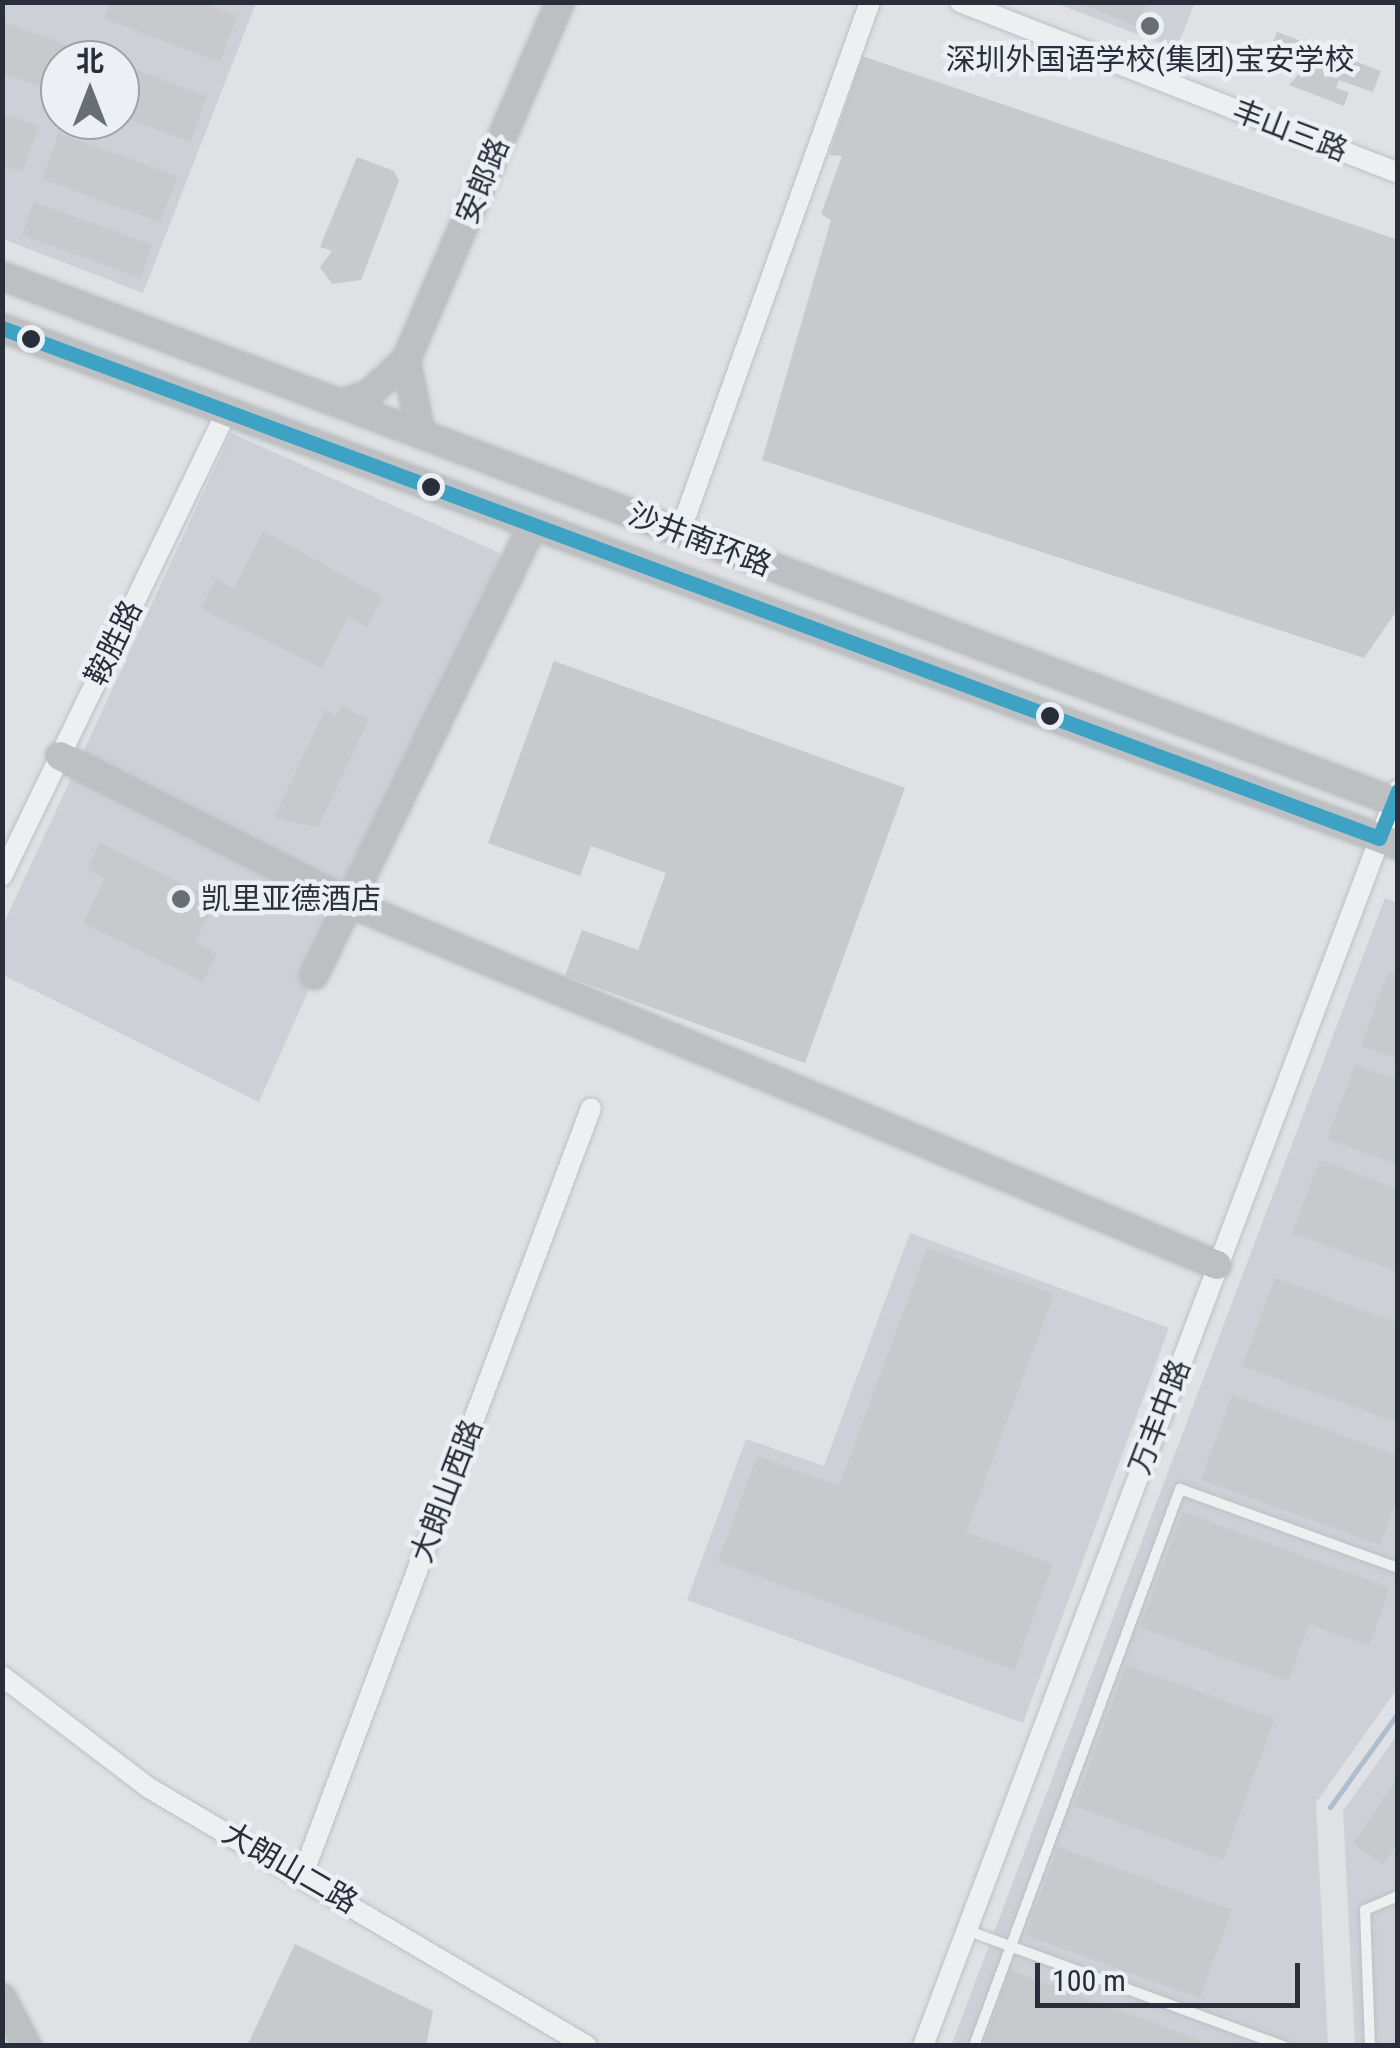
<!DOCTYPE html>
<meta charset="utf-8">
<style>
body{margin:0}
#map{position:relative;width:1400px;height:2048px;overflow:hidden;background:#dfe1e4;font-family:"Roboto Condensed","Noto Sans SC",sans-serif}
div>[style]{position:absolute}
.built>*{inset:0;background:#cdd1d7}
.stream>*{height:5px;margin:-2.5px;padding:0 2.5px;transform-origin:2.5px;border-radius:2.5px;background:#afbecd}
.building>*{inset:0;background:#c7c9cc;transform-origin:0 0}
.roads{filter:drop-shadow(0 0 2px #bdbfc2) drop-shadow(0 0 2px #bdbfc2)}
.lane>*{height:10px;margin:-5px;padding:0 5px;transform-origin:5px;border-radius:5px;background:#eeeff0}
.street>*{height:20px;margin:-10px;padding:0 10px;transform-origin:10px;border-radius:10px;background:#eeeff0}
.secondary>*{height:28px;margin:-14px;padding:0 14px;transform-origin:14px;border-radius:14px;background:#bdc0c3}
.bus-1>*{height:15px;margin:-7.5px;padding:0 7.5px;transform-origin:7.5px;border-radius:7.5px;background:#3da2c4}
.dots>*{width:28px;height:28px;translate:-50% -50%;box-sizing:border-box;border:5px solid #eceff3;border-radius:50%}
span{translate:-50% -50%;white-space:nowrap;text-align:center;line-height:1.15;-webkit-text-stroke:9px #eceff3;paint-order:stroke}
.poi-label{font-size:30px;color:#282f3b}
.left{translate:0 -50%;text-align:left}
.street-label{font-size:30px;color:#282f3b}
.frame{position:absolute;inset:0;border:5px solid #282f3b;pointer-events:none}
.north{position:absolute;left:40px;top:40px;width:100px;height:100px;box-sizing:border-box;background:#eceff3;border:2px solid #9ea2a9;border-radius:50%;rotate:0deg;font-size:28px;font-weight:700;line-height:40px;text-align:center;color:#282f3b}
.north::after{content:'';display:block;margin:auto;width:35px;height:45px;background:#686d76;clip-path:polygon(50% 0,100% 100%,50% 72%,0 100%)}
.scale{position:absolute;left:1035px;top:1963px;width:265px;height:45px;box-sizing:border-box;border:5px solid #282f3b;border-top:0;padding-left:12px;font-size:30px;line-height:35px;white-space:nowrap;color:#282f3b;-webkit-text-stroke:8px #eceff3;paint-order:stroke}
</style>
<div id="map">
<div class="built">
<div style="clip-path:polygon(evenodd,2px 3px,256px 3px,143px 293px,3px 239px,2px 3px,60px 60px,120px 60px,120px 120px,60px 120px,60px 60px)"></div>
<div style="clip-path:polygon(1055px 3px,1195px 3px,1176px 49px)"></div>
<div style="clip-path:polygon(231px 433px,502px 554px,259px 1102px,3px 975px,2px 927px)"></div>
<div style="clip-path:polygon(1385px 898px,1397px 903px,1397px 1689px,1316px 1803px,1328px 2045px,951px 2046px)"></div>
<div style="clip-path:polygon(910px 1233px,1169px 1328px,1023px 1723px,687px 1600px,746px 1439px,824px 1466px)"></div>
<div style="clip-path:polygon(1397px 1735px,1397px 2045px,1355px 2045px,1343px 1811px)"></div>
</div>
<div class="stream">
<div style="left:1330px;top:1807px;width:116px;rotate:-54.1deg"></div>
</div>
<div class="building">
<div style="clip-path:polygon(110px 2px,200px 2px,237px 16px,220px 62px,104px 19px)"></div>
<div style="clip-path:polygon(1077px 2px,1147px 2px,1137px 27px)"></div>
<div style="clip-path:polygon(2px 21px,69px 46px,52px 91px,2px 73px)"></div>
<div style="clip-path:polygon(1277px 32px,1381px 71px,1373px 92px,1339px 80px,1336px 88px,1349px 92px,1344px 106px,1289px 85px,1305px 67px,1269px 53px)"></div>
<div style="clip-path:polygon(862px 56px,1398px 240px,1398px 609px,1364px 658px,762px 460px,831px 220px,821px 214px,842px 156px,829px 155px)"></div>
<div style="clip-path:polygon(120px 64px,207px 96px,190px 142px,120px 116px)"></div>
<div style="clip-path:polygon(2px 113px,39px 126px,22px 172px,2px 165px)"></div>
<div style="left:59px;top:133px;width:126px;height:49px;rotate:20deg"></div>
<div style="clip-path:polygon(357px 157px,394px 171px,399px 181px,361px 280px,332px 284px,320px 267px,332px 251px,320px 247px)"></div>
<div style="left:34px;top:202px;width:126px;height:35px;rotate:20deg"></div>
<div style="clip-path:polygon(263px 531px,383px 597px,367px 627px,348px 617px,322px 668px,201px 609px,216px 579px,234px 588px)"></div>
<div style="clip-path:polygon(554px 661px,905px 788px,805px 1063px,565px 976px,582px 930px,638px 950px,666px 873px,591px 846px,580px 876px,488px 843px)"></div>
<div style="clip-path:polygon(341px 706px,369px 719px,318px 827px,274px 818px,325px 710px,336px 716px)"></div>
<div style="clip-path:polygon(100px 843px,216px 900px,195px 942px,217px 953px,203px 982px,83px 923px,105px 878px,87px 869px)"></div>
<div style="clip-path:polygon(1388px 972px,1398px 975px,1398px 1059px,1361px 1046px)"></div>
<div style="clip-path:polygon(1355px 1065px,1398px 1080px,1398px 1165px,1327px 1139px)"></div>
<div style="clip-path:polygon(1320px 1160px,1398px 1189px,1398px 1272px,1292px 1233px)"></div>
<div style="clip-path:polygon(927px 1248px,1054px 1294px,966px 1532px,1053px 1564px,1014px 1670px,718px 1562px,757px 1456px,839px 1486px)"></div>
<div style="clip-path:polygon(1275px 1278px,1398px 1323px,1398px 1423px,1242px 1366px)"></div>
<div style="clip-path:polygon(1232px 1395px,1398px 1456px,1398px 1497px,1380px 1545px,1201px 1480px)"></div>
<div style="clip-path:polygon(1183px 1512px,1390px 1588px,1369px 1646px,1309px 1624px,1288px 1681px,1140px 1627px)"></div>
<div style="left:1126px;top:1665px;width:158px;height:150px;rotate:20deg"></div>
<div style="clip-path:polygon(1398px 1777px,1398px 1843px,1383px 1865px,1353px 1844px)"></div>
<div style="left:1058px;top:1847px;width:185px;height:94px;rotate:20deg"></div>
<div style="clip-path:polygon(295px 1944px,433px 2011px,426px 2046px,247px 2046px)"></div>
<div style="clip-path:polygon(1010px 1970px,1200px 2040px,1198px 2046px,983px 2046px)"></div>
</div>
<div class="roads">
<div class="lane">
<div style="left:966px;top:1930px;width:338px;rotate:20.1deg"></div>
<div style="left:974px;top:2046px;width:594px;rotate:-69.7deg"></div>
<div style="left:1180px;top:1489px;width:232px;rotate:19.9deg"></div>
<div style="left:1370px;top:2046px;width:136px;rotate:-92.1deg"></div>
<div style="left:1365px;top:1910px;width:36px;rotate:-23deg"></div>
</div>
<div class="street">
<div style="left:960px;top:2px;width:470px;rotate:21.3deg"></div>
<div style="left:680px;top:532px;width:563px;rotate:-70.28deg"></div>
<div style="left:2px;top:876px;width:517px;rotate:-64.18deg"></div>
<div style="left:2px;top:1676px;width:185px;rotate:37.3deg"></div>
<div style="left:149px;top:1788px;width:508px;rotate:30.5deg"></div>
<div style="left:303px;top:1874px;width:818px;rotate:-69.39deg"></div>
<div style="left:923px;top:2046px;width:1343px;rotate:-69.28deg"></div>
</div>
<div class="secondary">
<div style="left:2px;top:276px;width:1492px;rotate:20.68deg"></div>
<div style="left:2px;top:328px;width:1489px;rotate:20.32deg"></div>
<div style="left:406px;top:360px;width:76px;rotate:78.5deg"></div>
<div style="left:340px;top:404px;width:31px;rotate:-19deg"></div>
<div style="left:369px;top:394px;width:50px;rotate:-42.6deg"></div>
<div style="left:406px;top:360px;width:390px;rotate:-66.7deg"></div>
<div style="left:60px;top:756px;width:330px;rotate:26.9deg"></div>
<div style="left:354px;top:905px;width:935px;rotate:22.64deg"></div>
<div style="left:314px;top:975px;width:500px;rotate:-64.05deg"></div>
<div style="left:2px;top:1998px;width:54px;rotate:62.5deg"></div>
</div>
</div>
<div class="bus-1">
<div style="left:2px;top:328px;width:1468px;rotate:20.32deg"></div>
<div style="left:1379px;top:838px;width:51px;rotate:-68deg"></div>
</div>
<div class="dots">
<div style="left:1150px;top:26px;background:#686d76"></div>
<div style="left:31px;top:339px;background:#282f3b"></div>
<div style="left:431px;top:487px;background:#282f3b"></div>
<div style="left:1050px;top:716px;background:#282f3b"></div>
<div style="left:181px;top:899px;background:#686d76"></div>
</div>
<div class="poi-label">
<span style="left:1150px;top:60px">深圳外国语学校(集团)宝安学校</span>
<span class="left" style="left:201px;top:899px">凯里亚德酒店</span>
</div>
<div class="street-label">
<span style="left:1290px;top:131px;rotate:21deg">丰山三路</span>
<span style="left:483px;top:181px;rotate:-67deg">安郎路</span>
<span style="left:700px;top:540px;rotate:21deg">沙井南环路</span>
<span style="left:114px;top:643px;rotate:-64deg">鞍胜路</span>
<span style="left:1160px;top:1417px;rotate:-69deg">万丰中路</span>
<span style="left:447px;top:1491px;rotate:-69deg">大朗山西路</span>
<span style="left:290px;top:1868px;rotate:30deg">大朗山二路</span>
</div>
<div class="frame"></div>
<div class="north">北</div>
<div class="scale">100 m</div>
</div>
